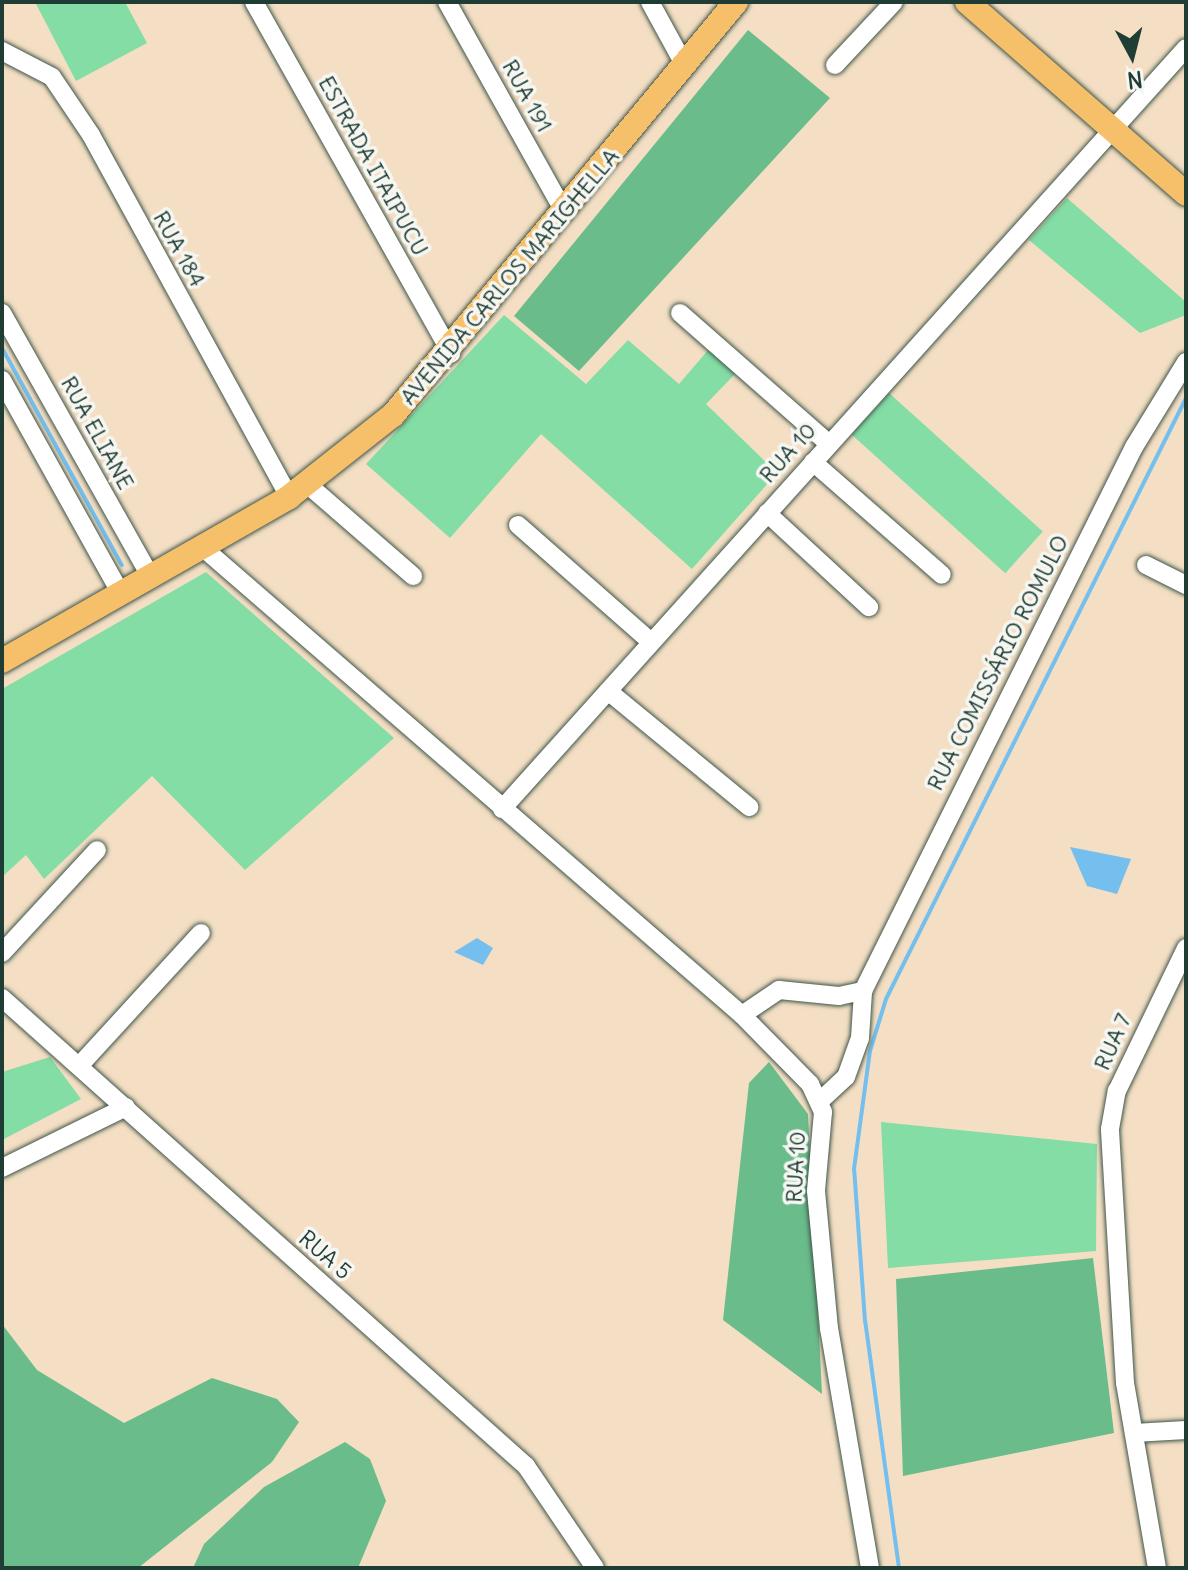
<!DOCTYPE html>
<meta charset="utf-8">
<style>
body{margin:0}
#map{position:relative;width:1188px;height:1570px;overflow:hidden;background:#f4dfc4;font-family:Delius,sans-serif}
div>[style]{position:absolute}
.green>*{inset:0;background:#83dda4;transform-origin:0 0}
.forest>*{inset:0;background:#6abc8a}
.water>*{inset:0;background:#74bfee}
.stream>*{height:4px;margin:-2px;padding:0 2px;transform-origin:2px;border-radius:2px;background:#74bfee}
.roads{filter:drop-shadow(0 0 2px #3f554a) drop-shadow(0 0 2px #3f554a)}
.minor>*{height:18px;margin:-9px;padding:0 9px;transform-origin:9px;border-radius:9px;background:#fff}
.major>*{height:24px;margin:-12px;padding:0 12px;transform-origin:12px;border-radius:12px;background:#f6c06b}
span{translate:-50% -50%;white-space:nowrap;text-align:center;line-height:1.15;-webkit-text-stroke:7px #f6f6f2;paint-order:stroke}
.street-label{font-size:22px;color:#1f3d34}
.frame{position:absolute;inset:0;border:4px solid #1f3d34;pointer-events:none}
.north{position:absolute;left:1092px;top:16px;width:80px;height:80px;-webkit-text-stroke:6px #f6f6f2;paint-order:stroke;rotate:173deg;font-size:22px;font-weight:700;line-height:32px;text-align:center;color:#1f3d34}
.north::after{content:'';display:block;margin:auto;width:28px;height:36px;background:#1f3d34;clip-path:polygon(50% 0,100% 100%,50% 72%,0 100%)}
</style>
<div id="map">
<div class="green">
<div style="clip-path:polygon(35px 2px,125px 2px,147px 43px,76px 81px)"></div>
<div style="clip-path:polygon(1067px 198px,1186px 302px,1186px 315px,1140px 333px,1029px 240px)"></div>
<div style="clip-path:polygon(504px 315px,586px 384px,628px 340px,679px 384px,709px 349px,737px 372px,706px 404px,777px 473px,692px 569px,541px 434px,450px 538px,366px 464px)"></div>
<div style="left:889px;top:393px;width:207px;height:56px;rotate:42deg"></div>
<div style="clip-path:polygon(206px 572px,394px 738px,245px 870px,152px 776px,44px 879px,26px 855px,2px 877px,2px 689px)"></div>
<div style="clip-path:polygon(50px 1057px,81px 1099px,2px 1140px,2px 1072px)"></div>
<div style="clip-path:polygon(881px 1122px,1097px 1144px,1096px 1251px,888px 1268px)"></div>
</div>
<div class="forest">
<div style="clip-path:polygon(748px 30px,830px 98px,579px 371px,514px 316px)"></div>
<div style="clip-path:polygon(769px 1062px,808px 1114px,822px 1394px,723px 1320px,749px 1083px)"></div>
<div style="clip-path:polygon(1093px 1258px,1114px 1433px,903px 1476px,896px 1279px)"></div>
<div style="clip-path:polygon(2px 1324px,37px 1370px,124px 1423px,212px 1378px,277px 1399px,299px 1422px,272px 1462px,138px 1568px,2px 1568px)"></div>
<div style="clip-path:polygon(345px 1442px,370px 1459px,386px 1501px,358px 1568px,193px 1568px,204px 1544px,264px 1487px)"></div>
</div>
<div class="water">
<div style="clip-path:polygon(1070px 847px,1131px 859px,1117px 894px,1087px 886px)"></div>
<div style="clip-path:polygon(477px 938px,493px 948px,483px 965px,454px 952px)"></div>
</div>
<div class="stream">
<div style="left:2px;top:348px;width:248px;rotate:61.1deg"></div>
<div style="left:899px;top:1568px;width:249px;rotate:-97.8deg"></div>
<div style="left:865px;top:1321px;width:152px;rotate:-94.1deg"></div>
<div style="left:854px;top:1169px;width:119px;rotate:-82.3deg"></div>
<div style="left:870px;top:1051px;width:54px;rotate:-72.9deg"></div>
<div style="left:886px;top:999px;width:672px;rotate:-63.47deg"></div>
</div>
<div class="roads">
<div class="minor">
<div style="left:254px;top:2px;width:403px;rotate:60.7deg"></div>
<div style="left:447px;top:2px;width:242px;rotate:60.8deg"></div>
<div style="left:650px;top:2px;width:73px;rotate:61.3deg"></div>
<div style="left:2px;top:51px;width:56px;rotate:27.5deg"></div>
<div style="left:52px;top:77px;width:70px;rotate:56.1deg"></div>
<div style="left:91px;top:135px;width:413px;rotate:61.3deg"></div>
<div style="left:835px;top:65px;width:86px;rotate:-46.9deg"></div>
<div style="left:2px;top:313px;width:303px;rotate:60.6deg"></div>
<div style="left:680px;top:313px;width:198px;rotate:41.3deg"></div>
<div style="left:2px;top:380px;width:245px;rotate:60.9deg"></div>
<div style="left:813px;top:462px;width:171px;rotate:41.2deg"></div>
<div style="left:306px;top:483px;width:142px;rotate:41deg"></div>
<div style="left:767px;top:513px;width:139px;rotate:42.7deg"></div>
<div style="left:518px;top:525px;width:176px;rotate:41.3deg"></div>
<div style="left:201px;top:546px;width:716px;rotate:40.92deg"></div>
<div style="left:742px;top:1015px;width:97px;rotate:45.4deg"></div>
<div style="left:810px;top:1084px;width:31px;rotate:65deg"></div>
<div style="left:823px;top:1112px;width:79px;rotate:95.1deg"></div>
<div style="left:816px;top:1191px;width:138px;rotate:84.6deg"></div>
<div style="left:829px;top:1328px;width:243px;rotate:80.3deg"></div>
<div style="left:1146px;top:565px;width:45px;rotate:26.6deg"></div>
<div style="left:608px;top:691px;width:183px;rotate:39.4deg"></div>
<div style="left:502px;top:809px;width:1023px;rotate:-48.05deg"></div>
<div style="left:2px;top:953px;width:140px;rotate:-47.3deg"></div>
<div style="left:2px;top:998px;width:703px;rotate:41.77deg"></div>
<div style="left:526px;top:1466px;width:123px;rotate:55.9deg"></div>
<div style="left:742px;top:1015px;width:45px;rotate:-34deg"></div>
<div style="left:779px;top:990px;width:60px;rotate:5.7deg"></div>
<div style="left:839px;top:996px;width:25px;rotate:-12deg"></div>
<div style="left:863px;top:991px;width:608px;rotate:-63.52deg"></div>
<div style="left:1134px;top:447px;width:100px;rotate:-58.5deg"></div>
<div style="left:80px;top:1065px;width:179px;rotate:-47.5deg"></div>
<div style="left:820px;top:1101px;width:35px;rotate:-43deg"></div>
<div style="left:846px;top:1077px;width:41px;rotate:-70.3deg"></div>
<div style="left:860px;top:1038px;width:47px;rotate:-86.3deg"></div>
<div style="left:2px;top:1168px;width:138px;rotate:-26.2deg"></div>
<div style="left:1134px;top:1433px;width:52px;rotate:-3.3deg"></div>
<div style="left:1157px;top:1568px;width:188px;rotate:-99.8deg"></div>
<div style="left:1125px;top:1383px;width:254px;rotate:-93.4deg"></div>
<div style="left:1110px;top:1129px;width:39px;rotate:-80deg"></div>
<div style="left:1117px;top:1091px;width:159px;rotate:-64.2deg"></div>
</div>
<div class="major">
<div style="left:967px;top:2px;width:291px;rotate:41.2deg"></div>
<div style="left:2px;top:661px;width:331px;rotate:-29.7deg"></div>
<div style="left:289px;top:497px;width:132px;rotate:-38.3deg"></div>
<div style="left:393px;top:415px;width:537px;rotate:-50.29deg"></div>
</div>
</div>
<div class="street-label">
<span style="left:527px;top:96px;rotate:61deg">RUA 191</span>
<span style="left:373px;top:166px;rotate:61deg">ESTRADA ITAIPUCU</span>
<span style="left:179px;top:249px;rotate:61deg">RUA 184</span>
<span style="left:510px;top:277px;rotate:-50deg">AVENIDA CARLOS MARIGHELLA</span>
<span style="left:97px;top:433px;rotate:61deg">RUA ELIANE</span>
<span style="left:788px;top:453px;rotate:-48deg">RUA 10</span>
<span style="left:998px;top:663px;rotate:-63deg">RUA COMISSÁRIO ROMULO</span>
<span style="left:1113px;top:1042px;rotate:-66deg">RUA 7</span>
<span style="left:796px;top:1167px;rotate:-87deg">RUA 10</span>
<span style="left:325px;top:1255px;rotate:41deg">RUA 5</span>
</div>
<div class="frame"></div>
<div class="north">N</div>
</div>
